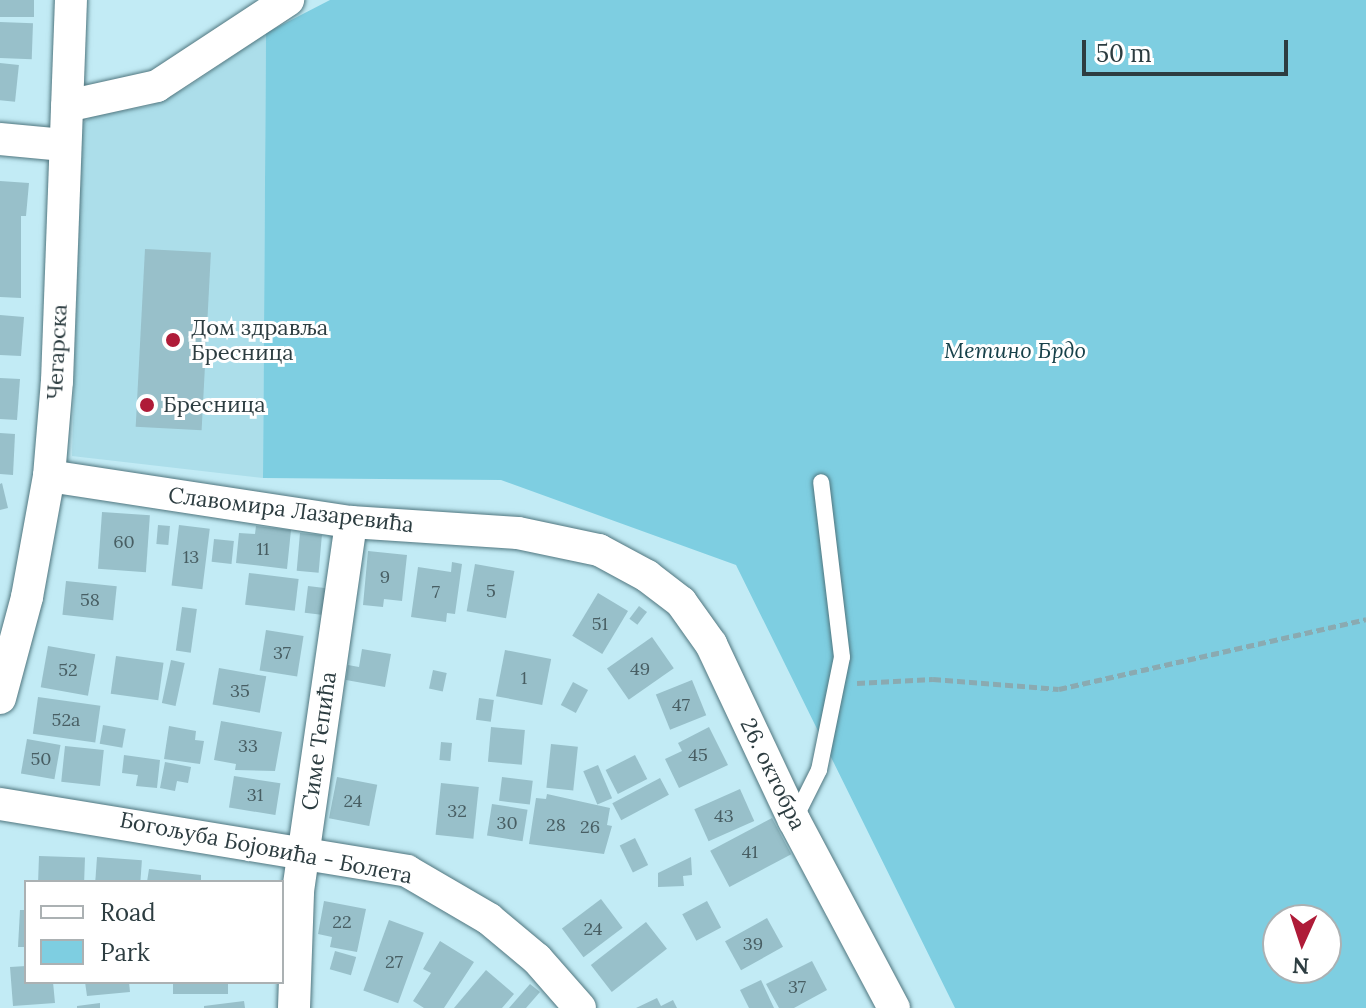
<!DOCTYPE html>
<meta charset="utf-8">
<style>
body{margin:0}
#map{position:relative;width:1366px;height:1008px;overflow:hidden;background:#c2ebf5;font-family:Lora,serif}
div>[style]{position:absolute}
.built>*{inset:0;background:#acdeea}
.green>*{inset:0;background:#7ecee1}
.building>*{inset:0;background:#98c0ca;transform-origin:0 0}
.path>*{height:5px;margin-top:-2.5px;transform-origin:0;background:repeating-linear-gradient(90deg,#8aaab1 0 8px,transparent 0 12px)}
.roads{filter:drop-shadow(0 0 2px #50767f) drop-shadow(0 0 2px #50767f)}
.lane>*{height:16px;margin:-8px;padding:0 8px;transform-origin:8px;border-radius:8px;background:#fff}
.street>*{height:32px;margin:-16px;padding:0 16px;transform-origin:16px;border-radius:16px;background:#fff}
.dots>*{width:22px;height:22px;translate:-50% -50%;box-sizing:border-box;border:4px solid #fff;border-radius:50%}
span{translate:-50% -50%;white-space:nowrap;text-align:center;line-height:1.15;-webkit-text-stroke:6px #fff;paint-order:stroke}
.number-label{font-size:18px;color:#485e63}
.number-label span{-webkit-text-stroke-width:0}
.poi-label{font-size:22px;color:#2d3d41}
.left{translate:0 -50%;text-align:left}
.park-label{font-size:22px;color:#17414a;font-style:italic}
.street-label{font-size:22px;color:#2d3d41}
.legend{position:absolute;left:24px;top:880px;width:260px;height:104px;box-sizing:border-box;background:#fff;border:2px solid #abb1b3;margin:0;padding:10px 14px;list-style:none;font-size:24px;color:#2d3d41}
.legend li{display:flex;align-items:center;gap:16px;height:40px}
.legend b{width:40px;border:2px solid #abb1b3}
.north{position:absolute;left:1262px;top:904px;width:80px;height:80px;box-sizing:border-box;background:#fff;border:2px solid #abb1b3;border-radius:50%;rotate:183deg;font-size:22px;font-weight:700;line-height:32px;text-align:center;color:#2d3d41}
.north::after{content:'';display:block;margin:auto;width:28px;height:36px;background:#af1b38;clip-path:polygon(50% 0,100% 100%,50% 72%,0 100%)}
.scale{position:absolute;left:1082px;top:40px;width:206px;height:36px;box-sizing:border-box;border:4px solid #2d3d41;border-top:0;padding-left:10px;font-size:24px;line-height:28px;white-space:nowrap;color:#2d3d41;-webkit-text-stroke:6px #fff;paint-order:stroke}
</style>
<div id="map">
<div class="built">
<div style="clip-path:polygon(266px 33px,263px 478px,72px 456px,82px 124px,92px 116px,150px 106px,188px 87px)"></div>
</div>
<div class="green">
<div style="clip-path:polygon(evenodd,330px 0,1366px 0,1366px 1008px,955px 1008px,736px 565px,501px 480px,263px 478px,266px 33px,330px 0,1278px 920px,1326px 920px,1326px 968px,1278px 968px,1278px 920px)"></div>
</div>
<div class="building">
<div style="left:0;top:0;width:34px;height:17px"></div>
<div style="left:0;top:22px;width:33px;height:36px;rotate:2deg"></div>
<div style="left:0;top:63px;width:19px;height:37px;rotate:6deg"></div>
<div style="clip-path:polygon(0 181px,29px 183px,26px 216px,21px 216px,21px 298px,0 297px)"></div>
<div style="left:145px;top:249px;width:66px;height:178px;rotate:3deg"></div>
<div style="clip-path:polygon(0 315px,24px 317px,21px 356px,0 355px)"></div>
<div style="clip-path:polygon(0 378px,20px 379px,17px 420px,0 419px)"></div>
<div style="clip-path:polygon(0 433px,15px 434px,13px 475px,0 474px)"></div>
<div style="clip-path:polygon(2px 483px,8px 508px,0 510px,0 484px)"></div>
<div style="left:102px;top:512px;width:48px;height:57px;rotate:4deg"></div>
<div style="left:158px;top:525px;width:12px;height:19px;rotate:5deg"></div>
<div style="left:179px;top:525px;width:31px;height:61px;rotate:7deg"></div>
<div style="clip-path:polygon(256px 526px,291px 530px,287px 569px,236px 563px,239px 533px,255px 534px)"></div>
<div style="left:300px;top:533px;width:22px;height:38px;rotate:5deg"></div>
<div style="left:214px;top:539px;width:20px;height:23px;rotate:6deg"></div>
<div style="clip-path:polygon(368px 551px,407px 555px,402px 601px,384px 599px,383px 607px,363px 605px)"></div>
<div style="clip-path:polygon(452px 562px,462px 564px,455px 614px,447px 613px,446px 622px,411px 617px,418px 567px,451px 572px)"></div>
<div style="left:475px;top:564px;width:40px;height:48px;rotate:10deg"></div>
<div style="left:249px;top:573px;width:50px;height:32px;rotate:7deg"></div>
<div style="left:66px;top:581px;width:51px;height:34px;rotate:6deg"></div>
<div style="left:308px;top:586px;width:25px;height:27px;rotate:7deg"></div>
<div style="left:598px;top:593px;width:35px;height:50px;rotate:31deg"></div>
<div style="left:639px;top:606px;width:10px;height:16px;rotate:37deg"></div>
<div style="left:182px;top:607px;width:15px;height:44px;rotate:8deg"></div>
<div style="left:266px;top:630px;width:38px;height:41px;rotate:9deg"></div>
<div style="left:652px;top:637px;width:38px;height:55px;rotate:55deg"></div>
<div style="left:48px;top:646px;width:48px;height:42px;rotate:10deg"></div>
<div style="clip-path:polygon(362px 649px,391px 654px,385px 687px,346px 680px,348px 665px,359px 667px)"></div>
<div style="left:505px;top:650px;width:47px;height:47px;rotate:11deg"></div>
<div style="left:116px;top:656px;width:48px;height:38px;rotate:8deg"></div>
<div style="left:171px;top:660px;width:14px;height:44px;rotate:12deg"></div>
<div style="left:219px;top:668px;width:48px;height:37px;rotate:10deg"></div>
<div style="left:433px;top:670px;width:14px;height:19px;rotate:12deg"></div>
<div style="left:692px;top:680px;width:38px;height:39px;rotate:68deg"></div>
<div style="left:573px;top:682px;width:17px;height:26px;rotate:28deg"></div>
<div style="left:38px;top:697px;width:63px;height:37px;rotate:8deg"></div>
<div style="left:479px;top:698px;width:15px;height:22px;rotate:8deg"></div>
<div style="clip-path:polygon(221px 721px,282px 732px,275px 771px,235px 770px,236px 764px,214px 760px)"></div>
<div style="left:103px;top:725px;width:23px;height:19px;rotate:10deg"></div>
<div style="clip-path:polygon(169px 726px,196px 731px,195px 740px,204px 741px,200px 764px,164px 759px)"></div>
<div style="left:491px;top:727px;width:34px;height:35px;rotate:5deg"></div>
<div style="clip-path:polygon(709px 727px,728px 765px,679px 788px,665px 759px,682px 751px,678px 743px)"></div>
<div style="left:27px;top:739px;width:34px;height:35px;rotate:10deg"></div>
<div style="left:441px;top:742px;width:11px;height:18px;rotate:5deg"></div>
<div style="left:551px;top:744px;width:27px;height:44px;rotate:6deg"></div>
<div style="left:65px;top:746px;width:39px;height:36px;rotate:6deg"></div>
<div style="clip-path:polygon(124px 755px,160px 760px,157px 788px,136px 786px,138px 775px,122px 773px)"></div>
<div style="left:635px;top:755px;width:27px;height:33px;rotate:63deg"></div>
<div style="clip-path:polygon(165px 762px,191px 767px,188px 783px,177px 781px,175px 791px,160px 788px)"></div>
<div style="left:598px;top:765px;width:36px;height:16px;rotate:67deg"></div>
<div style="left:234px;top:776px;width:47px;height:32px;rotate:9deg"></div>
<div style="left:337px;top:777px;width:41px;height:42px;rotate:11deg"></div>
<div style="left:502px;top:777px;width:31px;height:24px;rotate:7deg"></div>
<div style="left:660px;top:778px;width:19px;height:54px;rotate:62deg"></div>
<div style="left:441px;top:783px;width:38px;height:52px;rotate:6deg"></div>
<div style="left:740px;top:789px;width:35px;height:50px;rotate:66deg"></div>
<div style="clip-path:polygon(547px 794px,610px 808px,607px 825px,612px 826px,604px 854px,529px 844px,536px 798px,546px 799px)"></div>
<div style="left:492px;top:804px;width:36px;height:32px;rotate:9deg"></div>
<div style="left:772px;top:818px;width:41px;height:70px;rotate:62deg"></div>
<div style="left:635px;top:838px;width:30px;height:17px;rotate:64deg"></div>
<div style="left:39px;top:856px;width:46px;height:26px;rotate:2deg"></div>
<div style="left:97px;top:857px;width:45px;height:25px;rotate:4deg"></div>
<div style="clip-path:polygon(691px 857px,692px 875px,683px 876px,684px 886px,658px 887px,658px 873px)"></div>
<div style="clip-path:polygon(149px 869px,201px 875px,201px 882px,147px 882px)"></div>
<div style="left:601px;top:899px;width:36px;height:49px;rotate:53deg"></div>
<div style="clip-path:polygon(324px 901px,366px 909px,357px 952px,330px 947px,332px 937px,318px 934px)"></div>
<div style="left:707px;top:901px;width:30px;height:28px;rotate:62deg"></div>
<div style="clip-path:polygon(20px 910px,26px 910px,26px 947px,18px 947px)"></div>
<div style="left:767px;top:918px;width:33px;height:48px;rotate:61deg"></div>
<div style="left:389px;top:920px;width:37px;height:75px;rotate:20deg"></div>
<div style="left:646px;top:922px;width:34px;height:70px;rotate:52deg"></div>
<div style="clip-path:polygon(440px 941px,474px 962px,444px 1008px,424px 1008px,413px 1001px,431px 973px,423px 969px)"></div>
<div style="left:335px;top:951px;width:22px;height:19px;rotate:16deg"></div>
<div style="clip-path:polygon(812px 961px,827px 990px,794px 1008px,779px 1008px,766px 984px)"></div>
<div style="clip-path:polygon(26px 966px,26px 982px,53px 982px,55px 1003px,13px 1006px,10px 967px)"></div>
<div style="clip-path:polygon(486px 970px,514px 994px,502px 1008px,454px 1008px)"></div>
<div style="clip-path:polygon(761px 980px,774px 1008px,749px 1008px,740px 990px)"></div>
<div style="clip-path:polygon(85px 982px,129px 982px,130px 992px,87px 996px)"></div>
<div style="left:173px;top:982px;width:55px;height:12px"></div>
<div style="clip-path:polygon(530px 984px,540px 992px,526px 1008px,509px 1008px)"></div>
<div style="clip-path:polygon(657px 998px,661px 1006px,673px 1000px,677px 1008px,636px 1008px)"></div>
<div style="clip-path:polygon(244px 1001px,245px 1008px,204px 1008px,204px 1006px)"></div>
<div style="clip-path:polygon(100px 1003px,100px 1008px,77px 1008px,77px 1006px)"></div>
</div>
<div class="path">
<div style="left:857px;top:683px;width:76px;rotate:-3deg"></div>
<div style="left:933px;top:679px;width:126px;rotate:4.5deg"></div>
<div style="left:1059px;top:689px;width:315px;rotate:-12.8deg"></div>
</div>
<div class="roads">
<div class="lane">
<div style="left:794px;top:820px;width:56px;rotate:-63.4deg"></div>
<div style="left:819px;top:770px;width:115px;rotate:-78.5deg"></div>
<div style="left:842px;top:657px;width:176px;rotate:-96.8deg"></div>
</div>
<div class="street">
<div style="left:67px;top:106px;width:92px;rotate:-12.5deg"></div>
<div style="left:157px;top:86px;width:157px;rotate:-33.3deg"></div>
<div style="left:0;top:139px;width:64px;rotate:5.4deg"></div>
<div style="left:49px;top:476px;width:305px;rotate:8.7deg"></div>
<div style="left:351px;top:522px;width:167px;rotate:3.8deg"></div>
<div style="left:518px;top:533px;width:83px;rotate:11.9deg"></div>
<div style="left:599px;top:550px;width:55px;rotate:28.4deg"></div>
<div style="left:647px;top:576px;width:43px;rotate:37.4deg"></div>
<div style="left:681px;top:602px;width:52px;rotate:54.5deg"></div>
<div style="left:711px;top:644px;width:195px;rotate:64.8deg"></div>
<div style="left:794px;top:820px;width:213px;rotate:62deg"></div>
<div style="left:0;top:698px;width:105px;rotate:-75deg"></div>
<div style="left:27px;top:597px;width:123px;rotate:-79.7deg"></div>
<div style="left:49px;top:476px;width:95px;rotate:-85.2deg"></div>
<div style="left:57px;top:381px;width:381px;rotate:-87.9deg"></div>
<div style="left:0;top:804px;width:412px;rotate:9.3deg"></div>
<div style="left:407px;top:871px;width:95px;rotate:30.3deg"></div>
<div style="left:489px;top:919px;width:62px;rotate:39.8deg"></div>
<div style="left:537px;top:959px;width:65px;rotate:48.7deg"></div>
<div style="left:294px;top:1008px;width:117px;rotate:-88deg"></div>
<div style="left:298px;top:891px;width:373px;rotate:-81.8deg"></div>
</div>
</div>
<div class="dots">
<div style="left:173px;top:340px;background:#af1b38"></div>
<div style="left:147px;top:405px;background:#af1b38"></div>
</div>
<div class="number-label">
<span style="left:124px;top:542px">60</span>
<span style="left:263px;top:549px">11</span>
<span style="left:191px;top:557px">13</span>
<span style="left:385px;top:577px">9</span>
<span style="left:491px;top:591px">5</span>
<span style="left:436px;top:592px">7</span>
<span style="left:90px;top:600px">58</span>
<span style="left:600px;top:624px">51</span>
<span style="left:282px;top:653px">37</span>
<span style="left:640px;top:669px">49</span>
<span style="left:68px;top:670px">52</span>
<span style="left:524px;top:678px">1</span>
<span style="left:240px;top:691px">35</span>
<span style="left:681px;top:705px">47</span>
<span style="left:66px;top:720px">52a</span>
<span style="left:248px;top:746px">33</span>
<span style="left:698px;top:755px">45</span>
<span style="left:41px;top:759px">50</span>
<span style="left:255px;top:795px">31</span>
<span style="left:353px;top:801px">24</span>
<span style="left:457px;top:811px">32</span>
<span style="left:724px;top:816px">43</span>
<span style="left:507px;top:823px">30</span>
<span style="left:556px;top:825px">28</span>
<span style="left:590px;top:827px">26</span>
<span style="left:750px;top:852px">41</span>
<span style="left:342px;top:922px">22</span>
<span style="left:593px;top:929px">24</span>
<span style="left:753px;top:944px">39</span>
<span style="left:394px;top:962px">27</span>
<span style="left:797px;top:987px">37</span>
</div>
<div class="poi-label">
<span class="left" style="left:191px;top:340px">Дом здравља<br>Бресница</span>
<span class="left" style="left:163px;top:405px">Бресница</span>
</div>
<div class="park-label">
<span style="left:1015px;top:351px">Метино Брдо</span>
</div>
<div class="street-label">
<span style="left:57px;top:352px;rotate:-87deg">Чегарска</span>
<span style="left:291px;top:510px;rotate:7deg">Славомира Лазаревића</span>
<span style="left:319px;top:741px;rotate:-82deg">Симе Тепића</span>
<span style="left:773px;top:774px;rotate:64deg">26. октобра</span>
<span style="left:266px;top:848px;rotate:11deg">Богољуба Бојовића - Болета</span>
</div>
<ul class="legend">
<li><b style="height:10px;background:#fff"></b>Road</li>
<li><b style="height:22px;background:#7ecee1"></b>Park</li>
</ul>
<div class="north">N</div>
<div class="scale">50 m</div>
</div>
